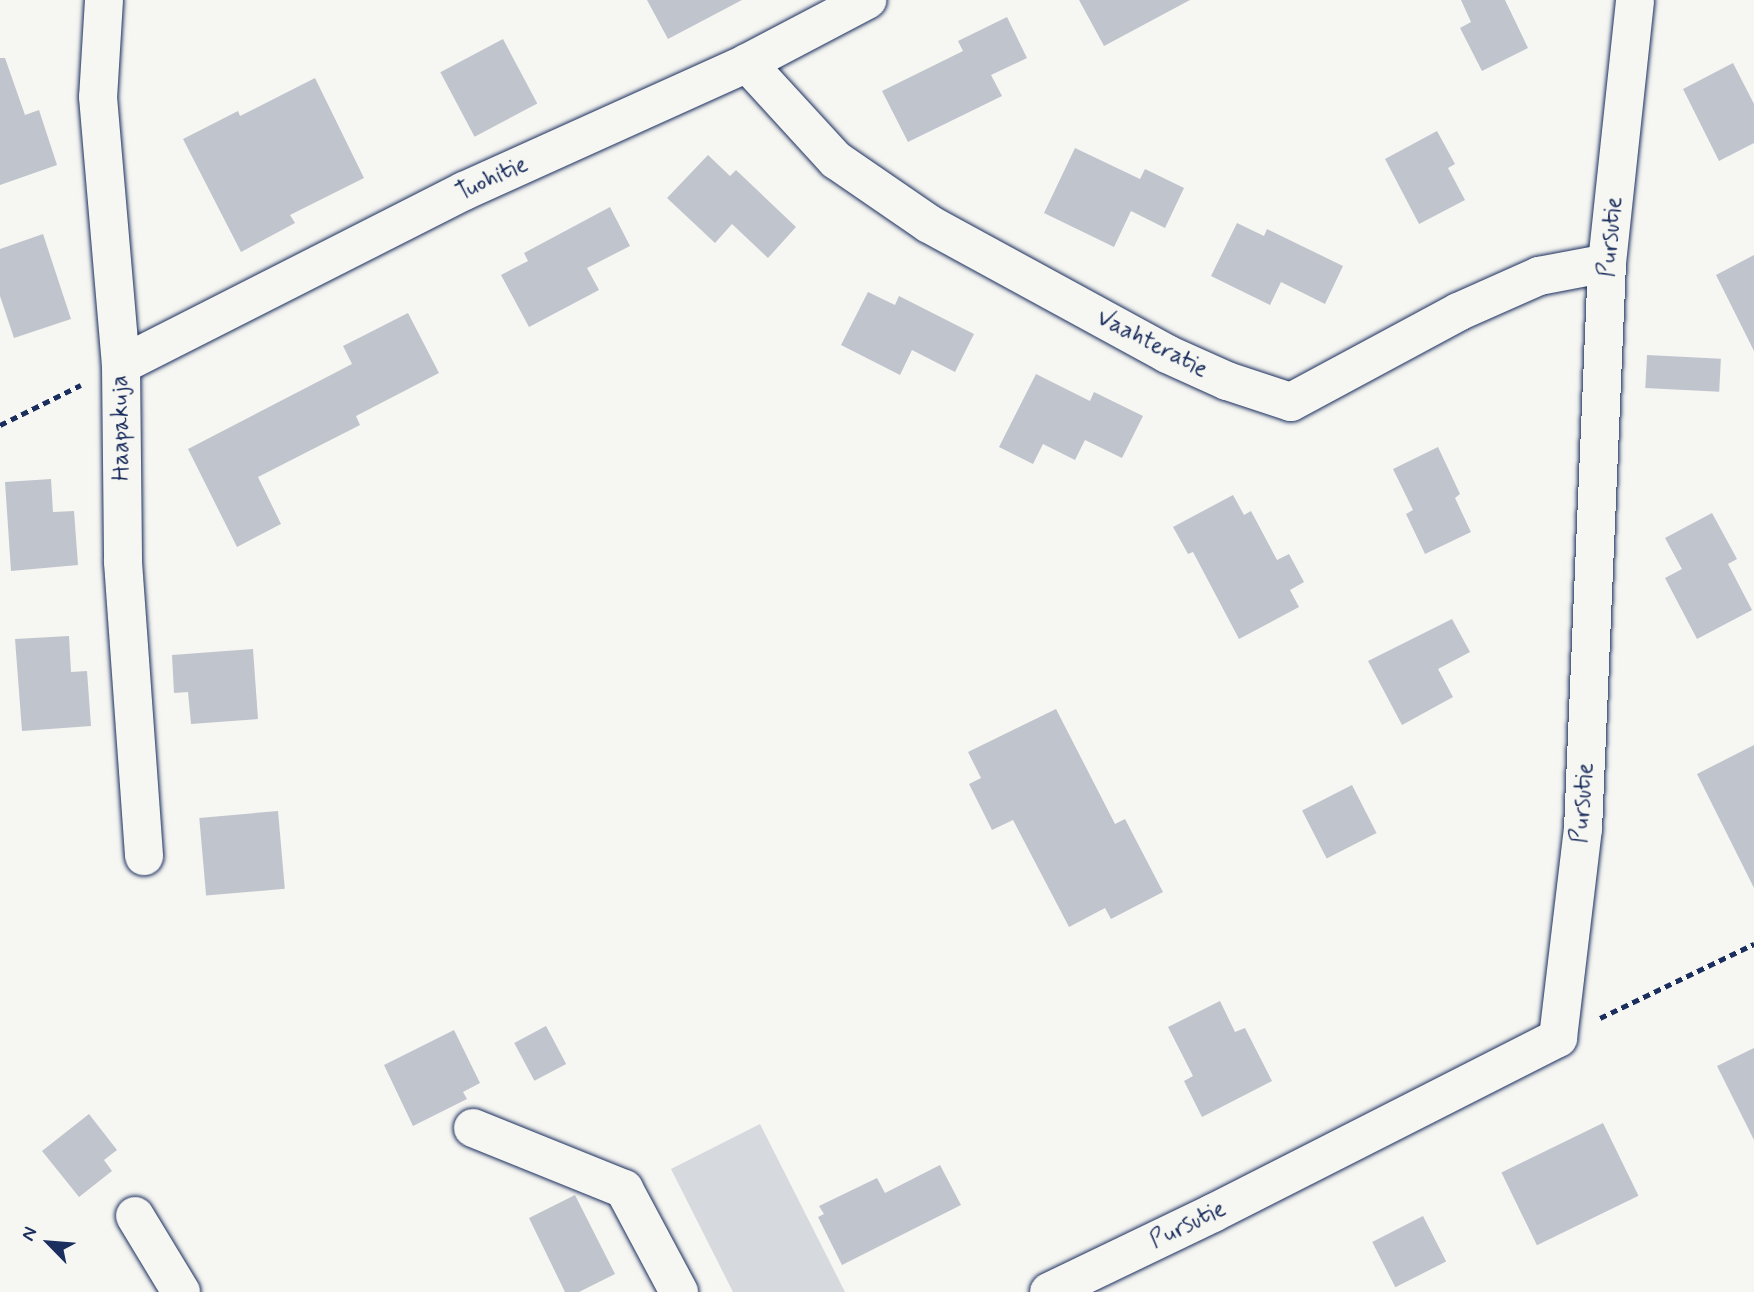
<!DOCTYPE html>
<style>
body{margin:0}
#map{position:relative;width:1754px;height:1292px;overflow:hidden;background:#f6f6f2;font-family:Mynerve,sans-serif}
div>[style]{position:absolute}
.green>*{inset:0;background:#d6d9dd}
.building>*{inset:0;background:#c0c4cd;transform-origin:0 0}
.path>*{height:4.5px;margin-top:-2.25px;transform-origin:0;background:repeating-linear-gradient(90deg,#1b2f5e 0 7px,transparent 0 12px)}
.roads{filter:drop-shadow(0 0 2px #1b2f5e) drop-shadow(0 0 2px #1b2f5e)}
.minor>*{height:38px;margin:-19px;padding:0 19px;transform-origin:19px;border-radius:19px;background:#f6f6f2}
span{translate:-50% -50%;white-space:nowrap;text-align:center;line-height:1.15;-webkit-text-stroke:5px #f6f6f2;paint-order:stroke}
.street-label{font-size:24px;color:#1b2f5e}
.north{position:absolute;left:14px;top:1208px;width:70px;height:70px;-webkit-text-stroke:5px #f6f6f2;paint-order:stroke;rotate:295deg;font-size:19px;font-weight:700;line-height:28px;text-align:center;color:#1b2f5e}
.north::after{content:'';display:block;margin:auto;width:24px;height:32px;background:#1b2f5e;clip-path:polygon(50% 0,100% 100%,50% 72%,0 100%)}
</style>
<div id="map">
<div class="green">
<div style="clip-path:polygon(760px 1124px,845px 1292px,733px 1292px,671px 1169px)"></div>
</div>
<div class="building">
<div style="clip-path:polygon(647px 0,742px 0,668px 39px)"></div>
<div style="clip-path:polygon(1079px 0,1190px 0,1104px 46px)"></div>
<div style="clip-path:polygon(1461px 0,1505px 0,1528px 48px,1482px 71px,1460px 28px,1471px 22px)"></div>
<div style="clip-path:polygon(1007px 17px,1027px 58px,991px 75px,1002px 96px,908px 142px,882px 91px,963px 51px,958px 41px)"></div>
<div style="left:503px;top:39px;width:73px;height:71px;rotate:62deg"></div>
<div style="clip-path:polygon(0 58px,5px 58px,25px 115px,39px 110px,57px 165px,0 185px)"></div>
<div style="clip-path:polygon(1733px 63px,1754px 104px,1754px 143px,1719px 161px,1683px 89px)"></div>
<div style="clip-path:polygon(315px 78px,364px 178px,290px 215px,295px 223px,241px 252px,183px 139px,238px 111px,240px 116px)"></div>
<div style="clip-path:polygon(1437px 131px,1455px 164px,1448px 168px,1465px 200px,1419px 224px,1385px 159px)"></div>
<div style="clip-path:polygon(1075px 148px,1140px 179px,1145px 169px,1184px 188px,1165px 228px,1131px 211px,1114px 247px,1044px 213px)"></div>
<div style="clip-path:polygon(708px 155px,730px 176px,736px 170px,796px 227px,768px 258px,732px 224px,715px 243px,667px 198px)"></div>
<div style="clip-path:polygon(610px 207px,630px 246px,587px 268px,599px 290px,529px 327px,501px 275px,528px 261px,524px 253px)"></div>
<div style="clip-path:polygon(1237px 223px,1264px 236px,1267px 229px,1343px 266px,1325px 304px,1281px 282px,1270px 305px,1211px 276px)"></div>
<div style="clip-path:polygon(43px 234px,71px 319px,14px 338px,0 296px,0 249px)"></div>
<div style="clip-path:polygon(1754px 255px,1754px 351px,1716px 275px)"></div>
<div style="clip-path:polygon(868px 292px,895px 305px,899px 296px,974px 334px,955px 372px,912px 350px,900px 375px,841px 345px)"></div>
<div style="clip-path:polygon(408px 313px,439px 373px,356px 416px,360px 425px,258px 477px,281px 524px,237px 547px,188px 449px,352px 364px,343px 346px)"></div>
<div style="left:1647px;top:355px;width:74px;height:33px;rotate:3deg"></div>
<div style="clip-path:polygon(1036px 374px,1090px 401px,1094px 392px,1143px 416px,1122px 458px,1085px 440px,1075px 460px,1043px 444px,1033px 464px,999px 447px)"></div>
<div style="clip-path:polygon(1438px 447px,1460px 494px,1455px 498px,1471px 532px,1425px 554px,1406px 514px,1413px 510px,1393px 469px)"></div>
<div style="clip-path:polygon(51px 479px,53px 512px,74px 511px,78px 565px,11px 571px,5px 482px)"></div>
<div style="clip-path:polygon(1233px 495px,1244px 515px,1251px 511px,1277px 560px,1289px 554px,1304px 582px,1290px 590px,1299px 607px,1239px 639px,1193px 552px,1188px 554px,1173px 527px)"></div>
<div style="clip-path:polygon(1712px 513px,1737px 559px,1728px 564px,1752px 610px,1697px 639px,1665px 578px,1682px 569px,1665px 538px)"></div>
<div style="clip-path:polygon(1452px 619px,1470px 652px,1438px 669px,1453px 697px,1402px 725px,1368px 661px)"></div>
<div style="clip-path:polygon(69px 636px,71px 672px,87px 671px,91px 726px,22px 731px,15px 639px)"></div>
<div style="clip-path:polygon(253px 649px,258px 719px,191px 724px,188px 692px,174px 693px,172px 655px)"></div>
<div style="clip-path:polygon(1056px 709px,1115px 824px,1125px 819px,1163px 892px,1111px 919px,1105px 908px,1069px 927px,1013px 820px,992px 830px,969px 784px,981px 778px,968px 752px)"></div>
<div style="clip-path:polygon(1754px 745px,1754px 888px,1697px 774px)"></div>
<div style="left:1352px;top:785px;width:54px;height:56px;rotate:63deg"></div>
<div style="left:278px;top:811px;width:78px;height:79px;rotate:85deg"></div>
<div style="clip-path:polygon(1220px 1001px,1235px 1032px,1245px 1028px,1272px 1081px,1202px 1117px,1184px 1081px,1193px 1076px,1168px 1027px)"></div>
<div style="left:546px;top:1026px;width:43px;height:36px;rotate:62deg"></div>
<div style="clip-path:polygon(454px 1030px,480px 1083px,463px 1092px,467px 1099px,413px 1126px,384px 1065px)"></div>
<div style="clip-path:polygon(1754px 1048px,1754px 1140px,1717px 1066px)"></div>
<div style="clip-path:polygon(89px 1114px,117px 1150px,104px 1160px,112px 1171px,79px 1197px,42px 1151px)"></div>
<div style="left:1603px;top:1123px;width:81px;height:113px;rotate:64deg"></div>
<div style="clip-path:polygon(940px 1165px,961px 1205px,842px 1265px,818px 1217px,824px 1214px,819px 1206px,877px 1178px,885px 1193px)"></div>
<div style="clip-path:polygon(575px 1195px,615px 1274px,579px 1292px,565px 1292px,529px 1218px)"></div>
<div style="left:1423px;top:1216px;width:51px;height:57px;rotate:63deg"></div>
</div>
<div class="path">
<div style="left:0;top:425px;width:90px;rotate:-26.3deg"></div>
<div style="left:1600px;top:1018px;width:171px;rotate:-25.7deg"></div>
</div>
<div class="roads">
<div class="minor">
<div style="left:104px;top:0;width:97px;rotate:93.5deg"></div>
<div style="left:98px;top:97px;width:269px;rotate:85.1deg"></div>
<div style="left:121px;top:365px;width:197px;rotate:89.4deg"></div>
<div style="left:123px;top:562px;width:295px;rotate:85.9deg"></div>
<div style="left:747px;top:63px;width:132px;rotate:47.5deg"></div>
<div style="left:836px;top:160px;width:113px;rotate:34.5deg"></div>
<div style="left:929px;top:224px;width:271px;rotate:28.6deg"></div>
<div style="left:1167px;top:354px;width:66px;rotate:24.2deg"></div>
<div style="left:1227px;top:381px;width:67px;rotate:18.2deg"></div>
<div style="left:1291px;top:402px;width:190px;rotate:-28.3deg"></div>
<div style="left:1458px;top:312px;width:89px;rotate:-24deg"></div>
<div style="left:1539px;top:276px;width:69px;rotate:-10.8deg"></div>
<div style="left:121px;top:365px;width:385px;rotate:-26.9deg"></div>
<div style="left:464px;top:191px;width:311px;rotate:-24.3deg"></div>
<div style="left:747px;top:63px;width:136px;rotate:-27.7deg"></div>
<div style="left:473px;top:1128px;width:163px;rotate:22deg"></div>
<div style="left:624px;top:1189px;width:117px;rotate:61.9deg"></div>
<div style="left:135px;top:1216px;width:89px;rotate:58.8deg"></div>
<div style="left:1049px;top:1292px;width:182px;rotate:-25.7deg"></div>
<div style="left:1213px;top:1213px;width:387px;rotate:-26.9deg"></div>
<div style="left:1558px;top:1038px;width:210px;rotate:-83.2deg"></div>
<div style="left:1583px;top:829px;width:567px;rotate:-87.57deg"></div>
<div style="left:1607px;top:263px;width:264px;rotate:-83.9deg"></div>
</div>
</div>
<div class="street-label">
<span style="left:492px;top:179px;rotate:-25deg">Tuohitie</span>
<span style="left:1611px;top:237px;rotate:-85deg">Pursutie</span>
<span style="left:1152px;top:344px;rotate:27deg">Vaahteratie</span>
<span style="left:121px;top:428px;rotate:-91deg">Haapakuja</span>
<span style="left:1583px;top:803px;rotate:-86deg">Pursutie</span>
<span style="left:1188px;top:1225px;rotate:-26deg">Pursutie</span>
</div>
<div class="north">N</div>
</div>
